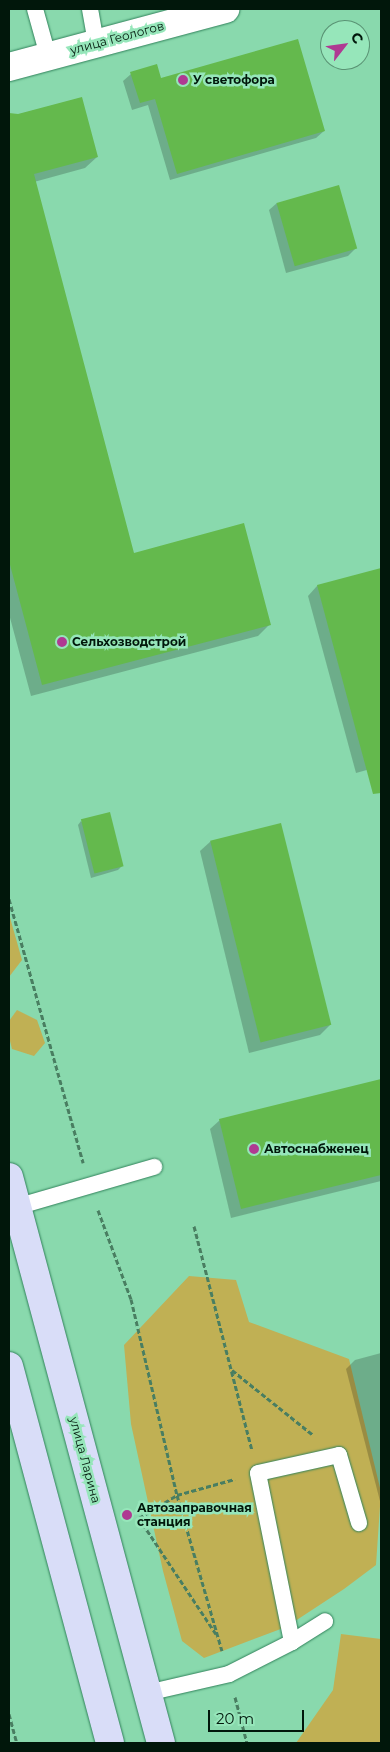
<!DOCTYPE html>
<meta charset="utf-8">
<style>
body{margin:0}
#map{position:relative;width:390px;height:1752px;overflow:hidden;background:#89d9ad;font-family:Montserrat,sans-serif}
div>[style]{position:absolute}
.green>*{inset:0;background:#c0b054}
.shadow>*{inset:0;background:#0003}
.building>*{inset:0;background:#64b94d;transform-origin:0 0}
.path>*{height:3px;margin-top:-1.5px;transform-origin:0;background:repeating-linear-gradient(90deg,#497e61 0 5px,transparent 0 7.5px)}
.roads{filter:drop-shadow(0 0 1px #31825b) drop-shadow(0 0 1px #31825b)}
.service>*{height:16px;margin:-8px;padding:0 8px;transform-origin:8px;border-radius:8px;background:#fff}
.minor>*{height:28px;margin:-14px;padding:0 14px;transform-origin:14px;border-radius:14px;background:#fff}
.primary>*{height:28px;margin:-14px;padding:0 14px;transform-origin:14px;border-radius:14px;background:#d9ddf8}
.dots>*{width:14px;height:14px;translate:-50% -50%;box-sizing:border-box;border:2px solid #96e6ba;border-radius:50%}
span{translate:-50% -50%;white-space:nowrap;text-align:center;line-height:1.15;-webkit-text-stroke:5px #96e6ba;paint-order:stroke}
.street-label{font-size:12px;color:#01170b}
.poi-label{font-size:12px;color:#01170b;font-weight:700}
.left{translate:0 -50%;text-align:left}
.frame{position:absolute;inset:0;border:10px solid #01170b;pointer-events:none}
.north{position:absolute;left:320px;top:20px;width:50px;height:50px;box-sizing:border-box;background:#96e6ba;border:1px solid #5a9374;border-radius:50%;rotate:60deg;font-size:14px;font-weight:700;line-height:20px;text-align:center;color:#01170b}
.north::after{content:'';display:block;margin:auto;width:18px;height:22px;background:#af3a92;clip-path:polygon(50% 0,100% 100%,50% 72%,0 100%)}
.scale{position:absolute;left:208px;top:1710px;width:96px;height:22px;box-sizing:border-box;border:2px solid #01170b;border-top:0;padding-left:6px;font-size:15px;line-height:18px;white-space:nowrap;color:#01170b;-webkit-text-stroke:4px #96e6ba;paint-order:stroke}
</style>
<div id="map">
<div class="green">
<div style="clip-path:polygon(9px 914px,22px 960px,9px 977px)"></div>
<div style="clip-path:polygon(17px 1010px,37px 1020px,45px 1043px,34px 1056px,12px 1049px,9px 1037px,9px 1021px)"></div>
<div style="clip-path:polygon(189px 1276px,236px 1280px,249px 1322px,349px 1359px,381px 1492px,376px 1565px,344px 1589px,286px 1627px,204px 1658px,182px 1641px,163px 1571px,131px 1424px,124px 1345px)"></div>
<div style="clip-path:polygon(341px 1634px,381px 1639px,381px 1743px,296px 1743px,333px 1690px)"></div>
</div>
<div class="shadow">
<div style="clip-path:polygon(131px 74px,160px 80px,324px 131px,316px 138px,170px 180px,148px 105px,132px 110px,123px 81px)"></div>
<div style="clip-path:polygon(81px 98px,97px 157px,85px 168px,34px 182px,133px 554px,270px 624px,258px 636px,31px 696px,9px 614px,9px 117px)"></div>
<div style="clip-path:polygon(277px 203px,355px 249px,348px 256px,286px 273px,269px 210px)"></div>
<div style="clip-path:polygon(379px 570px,381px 579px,381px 766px,356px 773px,308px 596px,317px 586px)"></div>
<div style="clip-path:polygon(81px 821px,122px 866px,118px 870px,91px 878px,78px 825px)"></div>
<div style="clip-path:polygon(211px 841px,330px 1025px,320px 1035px,249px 1053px,200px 851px)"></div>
<div style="clip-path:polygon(381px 1080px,381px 1181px,231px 1218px,210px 1129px,220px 1120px)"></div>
<div style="clip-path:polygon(381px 1353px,381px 1505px,346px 1369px,355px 1360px)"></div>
</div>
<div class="building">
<div style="clip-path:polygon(298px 39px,325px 131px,177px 174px,155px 99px,140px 103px,130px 72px,157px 64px,161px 78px)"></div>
<div style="clip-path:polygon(82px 97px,98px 157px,34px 174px,134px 553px,244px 523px,271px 625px,42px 685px,9px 561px,9px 113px,18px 114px)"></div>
<div style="left:339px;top:185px;width:66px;height:65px;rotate:74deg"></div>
<div style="clip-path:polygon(381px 568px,381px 793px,373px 794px,317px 585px)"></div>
<div style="left:110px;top:812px;width:56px;height:30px;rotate:76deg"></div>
<div style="left:281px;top:823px;width:208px;height:73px;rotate:76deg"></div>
<div style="clip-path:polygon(381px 1079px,381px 1175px,241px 1209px,219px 1119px)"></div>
</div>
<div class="path">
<div style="left:9px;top:899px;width:274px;rotate:74.3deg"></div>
<div style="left:98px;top:1210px;width:95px;rotate:69.7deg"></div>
<div style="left:131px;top:1299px;width:201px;rotate:76.8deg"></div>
<div style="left:177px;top:1495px;width:162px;rotate:73.9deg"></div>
<div style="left:194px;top:1226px;width:232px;rotate:75.5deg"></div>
<div style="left:232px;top:1370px;width:104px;rotate:38.7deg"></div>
<div style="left:216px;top:1634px;width:139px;rotate:-123.6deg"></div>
<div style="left:139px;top:1518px;width:44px;rotate:-31.2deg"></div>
<div style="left:177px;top:1495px;width:60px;rotate:-15.4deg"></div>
<div style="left:235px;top:1697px;width:48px;rotate:75.4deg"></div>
<div style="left:9px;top:1714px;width:30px;rotate:75deg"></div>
</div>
<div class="roads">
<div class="service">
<div style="left:35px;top:9px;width:49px;rotate:74.5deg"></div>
<div style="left:90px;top:9px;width:35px;rotate:80deg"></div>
<div style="left:16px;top:1207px;width:144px;rotate:-16.2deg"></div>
<div style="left:292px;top:1642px;width:172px;rotate:-101.4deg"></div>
<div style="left:258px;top:1473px;width:83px;rotate:-12.5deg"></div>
<div style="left:339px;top:1455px;width:71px;rotate:73.6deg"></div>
<div style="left:147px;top:1693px;width:84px;rotate:-13deg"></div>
<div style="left:229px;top:1674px;width:71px;rotate:-26.9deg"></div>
<div style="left:292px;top:1642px;width:39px;rotate:-32deg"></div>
</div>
<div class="minor">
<div style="left:9px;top:67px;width:224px;rotate:-15deg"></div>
</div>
<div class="primary">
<div style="left:9px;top:1177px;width:586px;rotate:74.97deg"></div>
<div style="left:9px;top:1366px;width:390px;rotate:75deg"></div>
</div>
</div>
<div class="dots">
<div style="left:183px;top:80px;background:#af3a92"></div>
<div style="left:62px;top:642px;background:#af3a92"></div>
<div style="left:254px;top:1149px;background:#af3a92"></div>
<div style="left:127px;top:1515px;background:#af3a92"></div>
</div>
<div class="street-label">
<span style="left:117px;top:38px;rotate:-15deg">улица Геологов</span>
<span style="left:85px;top:1460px;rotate:75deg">улица Ларина</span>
</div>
<div class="poi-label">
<span class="left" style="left:193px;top:80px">У светофора</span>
<span class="left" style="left:72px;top:642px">Сельхозводстрой</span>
<span class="left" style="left:264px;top:1149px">Автоснабженец</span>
<span class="left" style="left:137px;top:1515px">Автозаправочная<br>станция</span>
</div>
<div class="frame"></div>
<div class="north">С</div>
<div class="scale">20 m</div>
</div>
